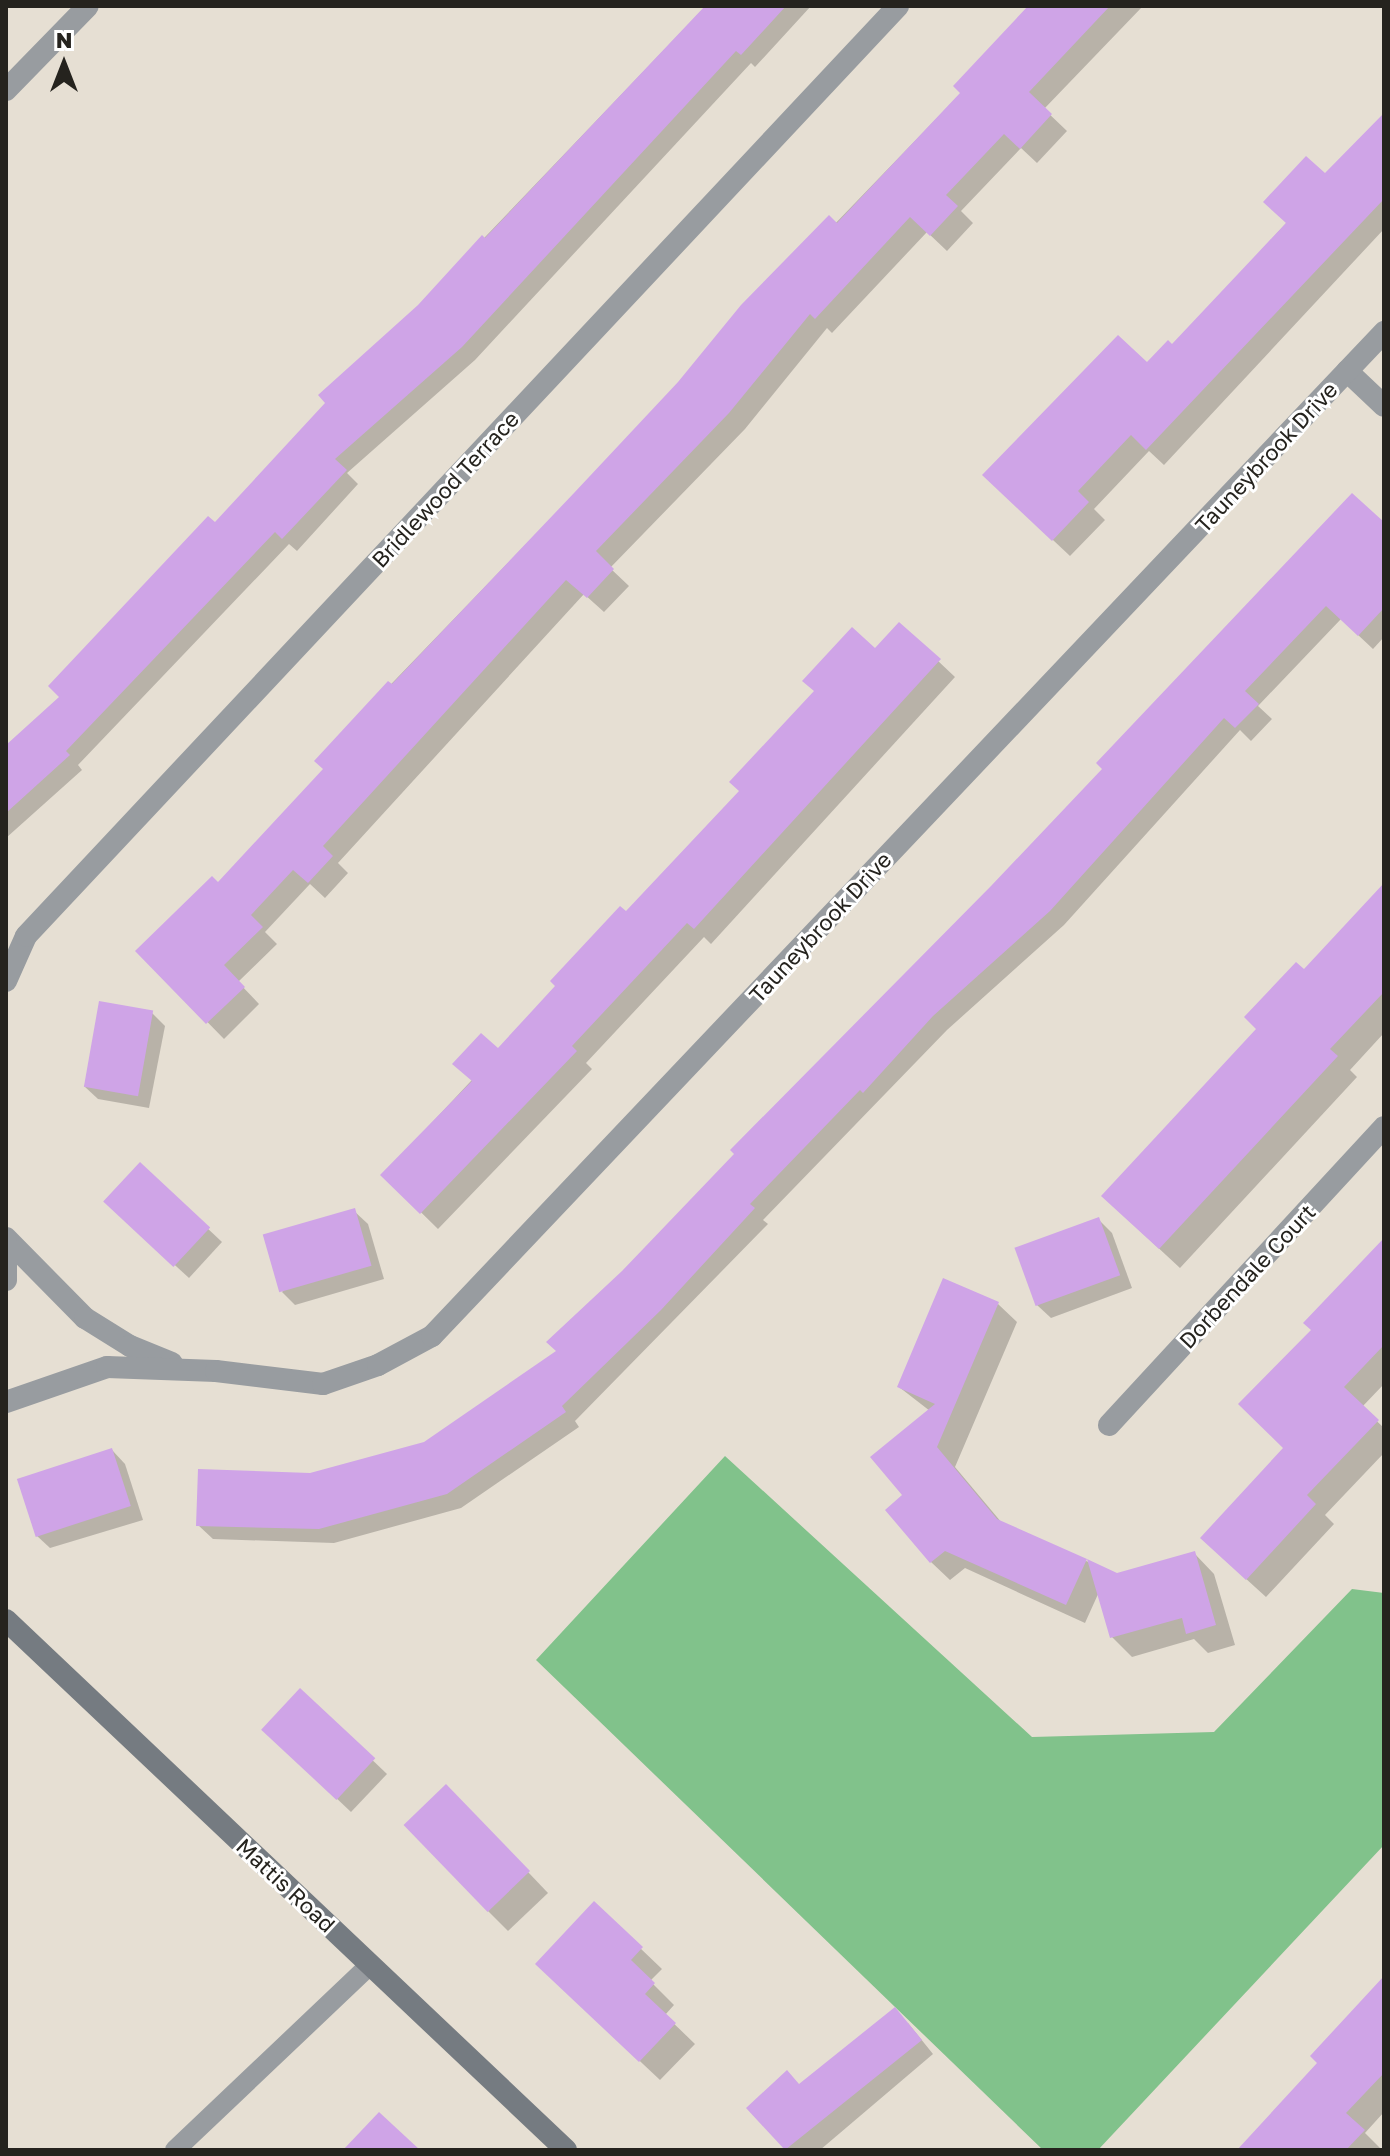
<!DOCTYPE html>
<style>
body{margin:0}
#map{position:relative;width:1390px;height:2156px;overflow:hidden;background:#e6dfd3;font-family:"Golos Text",sans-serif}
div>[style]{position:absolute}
.forest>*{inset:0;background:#81c28b}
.shadow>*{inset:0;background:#0003}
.building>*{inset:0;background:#cfa4e7;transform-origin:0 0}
.service>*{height:20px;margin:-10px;padding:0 10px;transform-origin:10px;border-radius:10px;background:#989ca0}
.minor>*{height:22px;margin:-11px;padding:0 11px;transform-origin:11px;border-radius:11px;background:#989ca0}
.secondary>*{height:22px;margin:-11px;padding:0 11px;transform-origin:11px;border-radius:11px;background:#757b81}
span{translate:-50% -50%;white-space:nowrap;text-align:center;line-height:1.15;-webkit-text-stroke:6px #fff;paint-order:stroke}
.street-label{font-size:22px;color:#25231e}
.frame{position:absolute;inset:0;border:8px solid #25231e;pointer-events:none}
.north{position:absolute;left:24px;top:24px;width:80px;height:80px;-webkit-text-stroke:6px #fff;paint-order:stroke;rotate:0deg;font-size:22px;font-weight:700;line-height:32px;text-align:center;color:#25231e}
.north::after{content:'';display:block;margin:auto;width:28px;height:36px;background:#25231e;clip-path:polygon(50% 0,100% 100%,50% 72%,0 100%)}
</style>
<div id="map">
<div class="forest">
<div style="clip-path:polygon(725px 1456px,1032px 1737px,1214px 1732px,1352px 1589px,1384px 1593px,1384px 1845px,1098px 2150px,1043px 2150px,536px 1660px)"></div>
</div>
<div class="shadow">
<div style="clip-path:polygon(706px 6px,811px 6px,755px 67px,751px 63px,475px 360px,347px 473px,358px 484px,297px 551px,289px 544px,78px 765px,82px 770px,6px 838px,6px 747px,62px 697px,419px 306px)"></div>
<div style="clip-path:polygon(1045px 6px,1143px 6px,1044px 109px,1067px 131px,1037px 163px,1021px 148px,961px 211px,973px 223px,947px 251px,927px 232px,832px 333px,827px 328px,745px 429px,610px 568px,629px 586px,604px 612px,584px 594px,338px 863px,348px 873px,325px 898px,310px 884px,265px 932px,277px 944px,238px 982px,259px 1004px,224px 1039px,138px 951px,218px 885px,326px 770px,317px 761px)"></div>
<div style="clip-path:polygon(1384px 116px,1384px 229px,1164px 465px,1149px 451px,1094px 509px,1105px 520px,1070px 556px,1002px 492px,1173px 347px)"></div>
<div style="clip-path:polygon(1384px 525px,1384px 637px,1373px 649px,1341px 619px,1258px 706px,1272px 719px,1251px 741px,1240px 730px,1064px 925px,947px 1030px,763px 1220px,768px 1224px,575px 1421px,579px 1427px,461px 1508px,334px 1543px,213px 1539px,198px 1525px,310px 1475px,425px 1443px,559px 1352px,624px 1273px)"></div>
<div style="clip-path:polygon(900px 625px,955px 677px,711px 944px,704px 937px,586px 1063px,592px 1069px,438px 1229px,383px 1175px,741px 792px,816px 691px,876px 651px)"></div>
<div style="clip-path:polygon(1384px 886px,1384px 1033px,1350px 1070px,1357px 1077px,1180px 1268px,1124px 1216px,1258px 1029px)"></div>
<div style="clip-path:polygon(152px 1013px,165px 1026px,149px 1108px,98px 1099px,84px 1086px)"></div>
<div style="clip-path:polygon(140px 1165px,222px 1242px,189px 1278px,119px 1214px)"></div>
<div style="clip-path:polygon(354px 1211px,368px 1224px,384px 1279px,295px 1305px,282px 1292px)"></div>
<div style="clip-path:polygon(1098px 1219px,1112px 1233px,1132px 1288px,1051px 1318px,1037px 1305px)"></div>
<div style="clip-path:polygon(1384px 1241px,1384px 1384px,1362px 1407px,1384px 1428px,1384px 1453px,1325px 1515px,1334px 1524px,1266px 1597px,1222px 1557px,1286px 1448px,1313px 1330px)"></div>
<div style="clip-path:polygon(998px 1304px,1017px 1322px,955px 1467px,1002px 1523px,1117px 1575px,1194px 1553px,1214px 1574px,1235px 1645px,1208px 1653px,1194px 1639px,1132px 1657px,1112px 1637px,1099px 1592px,1085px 1623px,965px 1568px,950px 1580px,931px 1562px,905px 1496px,930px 1411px,899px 1387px)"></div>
<div style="clip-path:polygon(112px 1450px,125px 1464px,143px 1520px,50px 1548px,36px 1535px)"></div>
<div style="clip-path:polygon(300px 1691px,387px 1774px,351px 1812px,277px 1742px)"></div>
<div style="clip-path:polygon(466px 1807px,548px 1893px,508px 1931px,488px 1911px)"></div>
<div style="clip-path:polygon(594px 1904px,662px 1969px,650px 1981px,674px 2005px,665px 2015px,695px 2044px,660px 2080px,558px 1984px)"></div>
<div style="clip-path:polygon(1384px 2006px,1384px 2112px,1365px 2133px,1382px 2150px,1239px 2150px)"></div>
<div style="clip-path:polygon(908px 2023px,933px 2054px,820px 2150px,788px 2150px,749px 2108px,800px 2086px)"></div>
</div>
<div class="building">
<div style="clip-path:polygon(705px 6px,786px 6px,741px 55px,736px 51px,462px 347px,335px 459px,347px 470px,282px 539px,275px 532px,66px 751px,70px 755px,6px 813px,6px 745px,59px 697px,48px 686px,208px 516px,215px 522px,325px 403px,318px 395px,418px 305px,482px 235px,485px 238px)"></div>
<div style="clip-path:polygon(1028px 6px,1110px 6px,1029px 92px,1052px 114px,1020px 149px,1004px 134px,946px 195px,958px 206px,930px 236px,910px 217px,815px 319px,810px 314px,729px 413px,596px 551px,614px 569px,587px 598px,566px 580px,323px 846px,333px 856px,308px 883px,293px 870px,251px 915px,263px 927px,224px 965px,245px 987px,206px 1024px,135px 951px,212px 876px,218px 882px,323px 769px,314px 761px,388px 681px,392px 684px,574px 493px,678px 382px,741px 305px,829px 215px,837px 223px,960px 93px,953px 86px)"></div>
<div style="clip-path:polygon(1384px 113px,1384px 199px,1146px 450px,1131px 435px,1078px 491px,1089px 502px,1052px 541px,982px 475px,1118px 335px,1147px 362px,1168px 340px,1172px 344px,1286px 223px,1263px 202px,1306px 156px,1325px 173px)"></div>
<div style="clip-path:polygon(1352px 493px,1384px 522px,1384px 608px,1358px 636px,1326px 606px,1245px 691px,1259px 704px,1235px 728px,1224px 718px,1050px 911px,933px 1016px,863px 1093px,860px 1090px,750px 1204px,755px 1208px,661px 1310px,562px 1406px,566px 1412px,447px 1494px,319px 1529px,196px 1526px,198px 1469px,310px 1473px,424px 1442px,556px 1351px,546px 1342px,622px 1271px,734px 1154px,730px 1150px,991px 886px,1102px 769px,1096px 763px)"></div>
<div style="clip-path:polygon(899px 622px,941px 659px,694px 929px,687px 923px,572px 1046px,577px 1051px,420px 1214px,380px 1175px,472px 1081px,452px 1064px,481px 1033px,498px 1048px,555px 986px,550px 981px,620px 906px,626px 911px,739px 791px,729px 782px,814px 691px,802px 681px,852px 627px,875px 648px)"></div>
<div style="clip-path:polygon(1384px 883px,1384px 992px,1330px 1049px,1338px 1056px,1159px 1249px,1101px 1196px,1256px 1029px,1244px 1017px,1296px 962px,1304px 969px)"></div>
<div style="left:99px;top:1001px;width:55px;height:87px;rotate:10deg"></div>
<div style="left:140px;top:1162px;width:96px;height:54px;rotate:43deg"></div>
<div style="left:355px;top:1208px;width:60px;height:96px;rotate:74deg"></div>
<div style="left:1099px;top:1217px;width:62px;height:90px;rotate:70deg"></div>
<div style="clip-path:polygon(1384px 1238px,1384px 1345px,1344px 1387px,1379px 1420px,1307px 1495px,1316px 1504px,1246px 1580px,1200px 1538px,1283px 1448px,1238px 1404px,1311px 1330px,1303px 1323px)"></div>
<div style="clip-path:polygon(943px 1278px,999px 1302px,937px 1447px,997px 1519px,1087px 1559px,1066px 1605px,945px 1551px,930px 1563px,885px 1510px,902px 1495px,870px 1457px,935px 1404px,897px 1387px)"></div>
<div style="left:112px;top:1448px;width:61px;height:100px;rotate:72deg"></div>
<div style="clip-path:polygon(1195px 1551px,1216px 1625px,1186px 1634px,1182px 1618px,1110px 1638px,1087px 1559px,1117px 1573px)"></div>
<div style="left:300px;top:1688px;width:103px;height:57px;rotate:43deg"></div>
<div style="left:446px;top:1784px;width:121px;height:59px;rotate:46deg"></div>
<div style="clip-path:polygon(594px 1901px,643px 1947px,631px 1960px,655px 1983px,645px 1994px,676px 2023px,639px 2062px,535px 1964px)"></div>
<div style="clip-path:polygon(1384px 1976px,1384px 2073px,1346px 2113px,1365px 2130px,1346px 2150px,1237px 2150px,1317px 2063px,1310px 2056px)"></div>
<div style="clip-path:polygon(895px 2007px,922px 2040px,785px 2150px,746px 2108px,787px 2070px,799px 2084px)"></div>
<div style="clip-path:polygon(379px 2112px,420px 2150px,343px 2150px)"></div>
</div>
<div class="service">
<div style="left:175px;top:2150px;width:269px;rotate:-43.5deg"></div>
</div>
<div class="minor">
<div style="left:6px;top:90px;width:117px;rotate:-45.7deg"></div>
<div style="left:1347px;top:371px;width:51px;rotate:43.4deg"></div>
<div style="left:6px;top:981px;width:49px;rotate:-66deg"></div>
<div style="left:26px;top:936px;width:1275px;rotate:-46.84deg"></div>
<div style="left:6px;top:1238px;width:112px;rotate:45.4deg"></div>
<div style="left:85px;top:1318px;width:53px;rotate:31.9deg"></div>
<div style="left:130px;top:1346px;width:45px;rotate:22deg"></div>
<div style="left:6px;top:1241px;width:39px;rotate:90deg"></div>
<div style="left:6px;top:1402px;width:107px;rotate:-19.1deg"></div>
<div style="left:107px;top:1367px;width:109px;rotate:2.1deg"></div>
<div style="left:216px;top:1371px;width:108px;rotate:6.9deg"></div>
<div style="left:323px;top:1384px;width:58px;rotate:-19.1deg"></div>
<div style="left:378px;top:1365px;width:61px;rotate:-28.2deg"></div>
<div style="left:432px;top:1336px;width:1384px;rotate:-46.52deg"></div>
<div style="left:1109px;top:1425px;width:405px;rotate:-47.3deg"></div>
</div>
<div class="secondary">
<div style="left:6px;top:1620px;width:771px;rotate:43.42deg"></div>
</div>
<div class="street-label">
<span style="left:1266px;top:457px;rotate:-47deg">Tauneybrook Drive</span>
<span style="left:445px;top:489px;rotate:-47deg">Bridlewood Terrace</span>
<span style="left:820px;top:927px;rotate:-47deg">Tauneybrook Drive</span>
<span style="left:1247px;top:1276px;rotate:-47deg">Dorbendale Court</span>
<span style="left:286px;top:1885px;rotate:43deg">Mattis Road</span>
</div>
<div class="frame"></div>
<div class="north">N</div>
</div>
